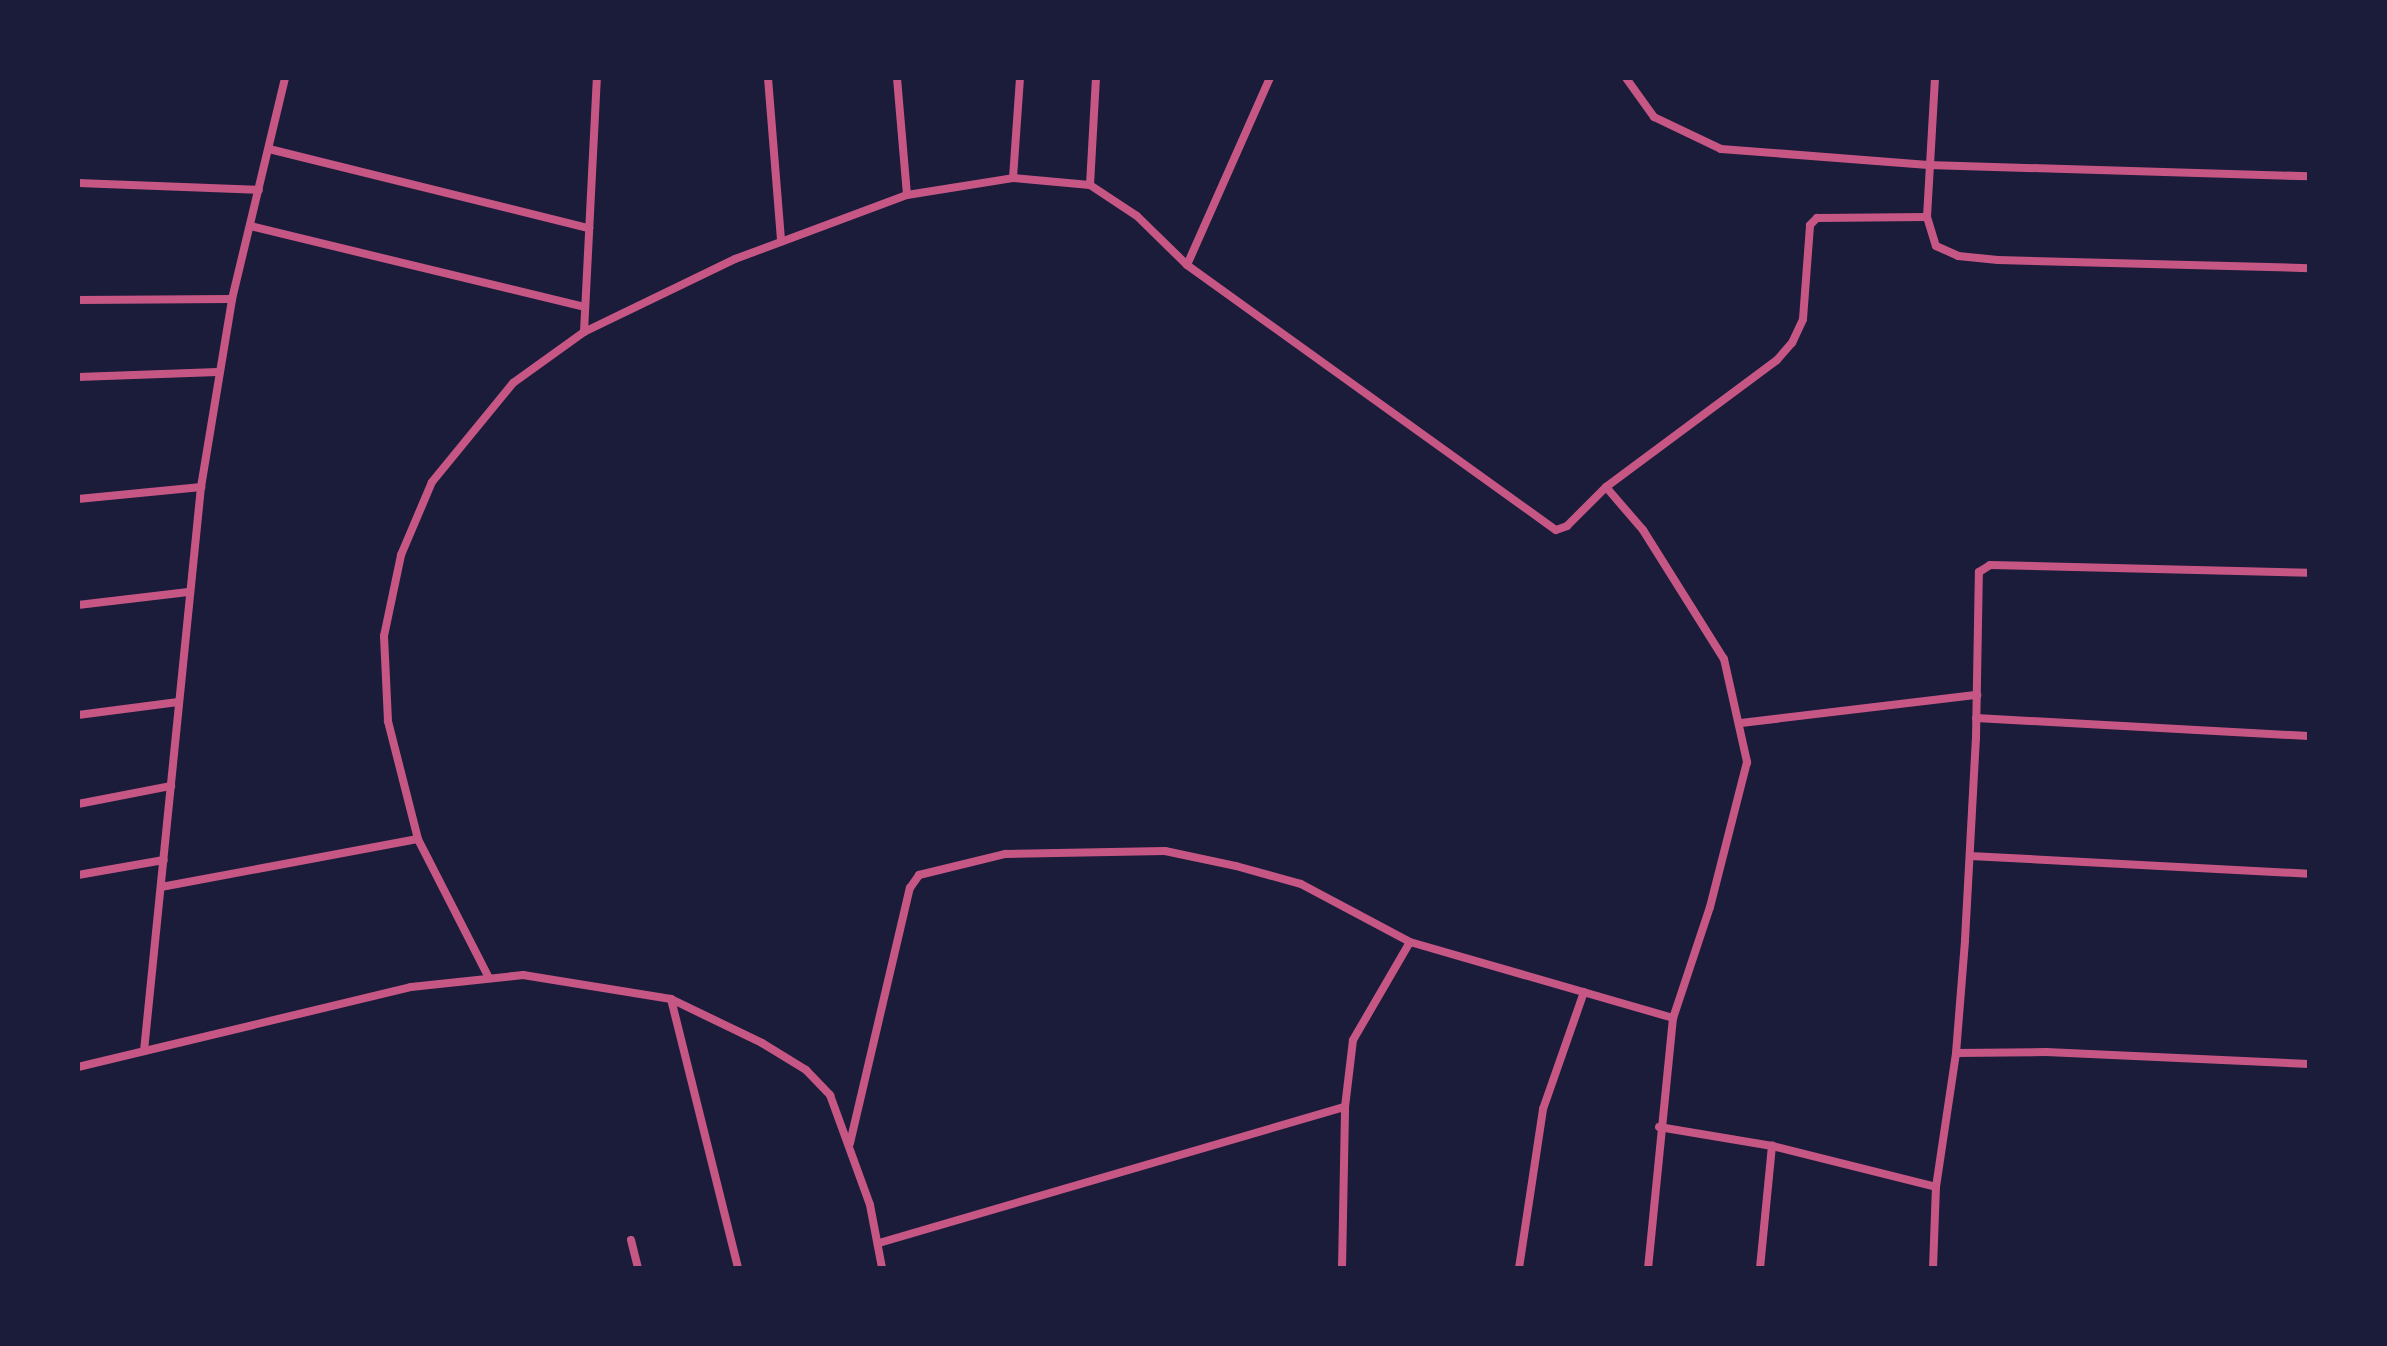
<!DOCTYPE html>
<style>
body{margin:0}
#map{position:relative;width:2387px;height:1346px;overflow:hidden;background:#1b1b3a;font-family:"Nunito Sans",sans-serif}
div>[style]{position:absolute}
.minor>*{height:8px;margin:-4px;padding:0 4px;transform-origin:4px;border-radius:4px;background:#c65784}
span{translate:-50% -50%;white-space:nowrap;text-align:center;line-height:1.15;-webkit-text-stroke:7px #1b1b3a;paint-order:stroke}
.frame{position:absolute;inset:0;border:80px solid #1b1b3a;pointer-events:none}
</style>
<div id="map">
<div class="minor">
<div style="left:768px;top:78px;width:164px;rotate:85.4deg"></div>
<div style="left:897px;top:78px;width:117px;rotate:85.1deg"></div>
<div style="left:1626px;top:78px;width:48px;rotate:54.3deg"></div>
<div style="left:1654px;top:117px;width:74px;rotate:25.5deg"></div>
<div style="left:1721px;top:149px;width:208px;rotate:4.4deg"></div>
<div style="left:1928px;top:165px;width:381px;rotate:1.7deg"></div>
<div style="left:1935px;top:78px;width:139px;rotate:93.3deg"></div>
<div style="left:1927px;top:217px;width:30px;rotate:73deg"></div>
<div style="left:1936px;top:246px;width:24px;rotate:24deg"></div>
<div style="left:1958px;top:256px;width:40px;rotate:5.7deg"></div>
<div style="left:1998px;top:260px;width:311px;rotate:1.5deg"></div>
<div style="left:269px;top:149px;width:330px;rotate:13.9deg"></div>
<div style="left:1013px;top:178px;width:100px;rotate:-86deg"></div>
<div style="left:78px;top:183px;width:181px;rotate:2.2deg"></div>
<div style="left:1090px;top:185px;width:107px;rotate:-86.8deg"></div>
<div style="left:250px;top:226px;width:344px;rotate:13.6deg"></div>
<div style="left:1187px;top:265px;width:205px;rotate:-66.1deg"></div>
<div style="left:78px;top:300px;width:154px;rotate:-0.4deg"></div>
<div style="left:584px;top:332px;width:254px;rotate:-87.1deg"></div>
<div style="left:78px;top:377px;width:140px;rotate:-2deg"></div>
<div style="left:1606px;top:487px;width:57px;rotate:49.3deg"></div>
<div style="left:1643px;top:530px;width:152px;rotate:57.9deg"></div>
<div style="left:1724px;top:659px;width:106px;rotate:77.4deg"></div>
<div style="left:1747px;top:762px;width:150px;rotate:104.3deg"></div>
<div style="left:1710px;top:907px;width:117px;rotate:108.4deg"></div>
<div style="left:1673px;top:1018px;width:251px;rotate:95.7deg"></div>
<div style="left:78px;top:499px;width:124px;rotate:-5.6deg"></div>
<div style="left:78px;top:605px;width:111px;rotate:-6.7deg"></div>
<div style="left:78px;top:715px;width:101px;rotate:-7.4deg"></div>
<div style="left:1976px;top:718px;width:333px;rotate:3.1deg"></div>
<div style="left:1741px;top:723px;width:238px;rotate:-6.8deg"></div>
<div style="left:78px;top:804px;width:95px;rotate:-11deg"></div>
<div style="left:1970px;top:856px;width:339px;rotate:3deg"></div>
<div style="left:78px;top:875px;width:87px;rotate:-9.9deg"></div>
<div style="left:161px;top:887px;width:261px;rotate:-10.6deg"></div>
<div style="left:489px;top:978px;width:156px;rotate:-117.1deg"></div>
<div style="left:418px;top:839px;width:122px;rotate:-104.3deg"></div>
<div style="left:388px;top:721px;width:85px;rotate:-92.7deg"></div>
<div style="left:384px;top:636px;width:83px;rotate:-78.1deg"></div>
<div style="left:401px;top:555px;width:79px;rotate:-67deg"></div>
<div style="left:432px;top:482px;width:128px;rotate:-50.7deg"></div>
<div style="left:513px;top:383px;width:87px;rotate:-35.7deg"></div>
<div style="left:584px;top:332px;width:168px;rotate:-25.8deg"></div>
<div style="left:735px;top:259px;width:184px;rotate:-20.4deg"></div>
<div style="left:907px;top:195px;width:107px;rotate:-9.1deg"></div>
<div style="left:1013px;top:178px;width:77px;rotate:5.2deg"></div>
<div style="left:1090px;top:185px;width:56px;rotate:33.4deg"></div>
<div style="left:1137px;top:216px;width:70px;rotate:44.4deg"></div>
<div style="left:1187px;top:265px;width:454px;rotate:35.7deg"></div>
<div style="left:1556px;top:530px;width:12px;rotate:-20deg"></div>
<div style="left:1567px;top:526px;width:55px;rotate:-45deg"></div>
<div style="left:1606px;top:487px;width:213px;rotate:-36.6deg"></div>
<div style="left:1777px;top:360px;width:23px;rotate:-49deg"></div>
<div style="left:1792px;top:343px;width:26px;rotate:-65deg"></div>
<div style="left:1803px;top:319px;width:94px;rotate:-85.7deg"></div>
<div style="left:1810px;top:225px;width:10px;rotate:-45deg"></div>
<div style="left:1817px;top:218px;width:110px;rotate:-0.5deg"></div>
<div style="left:671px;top:999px;width:277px;rotate:76deg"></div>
<div style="left:144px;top:1051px;width:567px;rotate:-84.23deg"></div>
<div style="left:201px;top:487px;width:191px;rotate:-80.6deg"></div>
<div style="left:232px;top:299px;width:227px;rotate:-76.5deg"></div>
<div style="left:1956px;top:1053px;width:90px;rotate:-0.6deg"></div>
<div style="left:2046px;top:1052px;width:263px;rotate:2.6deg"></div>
<div style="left:78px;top:1067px;width:342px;rotate:-13.5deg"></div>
<div style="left:411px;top:987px;width:113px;rotate:-6.1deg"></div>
<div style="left:523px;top:975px;width:150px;rotate:9.2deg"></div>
<div style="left:671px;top:999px;width:101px;rotate:25.8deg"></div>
<div style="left:762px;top:1043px;width:52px;rotate:31.5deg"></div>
<div style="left:806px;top:1070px;width:35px;rotate:46deg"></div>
<div style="left:830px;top:1095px;width:117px;rotate:70deg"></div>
<div style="left:870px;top:1205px;width:64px;rotate:79.2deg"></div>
<div style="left:1659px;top:1127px;width:115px;rotate:9.5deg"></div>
<div style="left:1772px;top:1146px;width:169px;rotate:14deg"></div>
<div style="left:850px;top:1143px;width:262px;rotate:-76.8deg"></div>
<div style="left:910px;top:888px;width:16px;rotate:-55deg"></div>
<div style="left:919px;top:875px;width:89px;rotate:-13.7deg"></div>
<div style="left:1005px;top:854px;width:160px;rotate:-1.1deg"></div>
<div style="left:1165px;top:851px;width:73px;rotate:11.9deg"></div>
<div style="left:1236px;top:866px;width:67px;rotate:15.5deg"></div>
<div style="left:1301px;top:884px;width:123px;rotate:28deg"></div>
<div style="left:1410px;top:942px;width:274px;rotate:16.1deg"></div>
<div style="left:631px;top:1240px;width:29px;rotate:76deg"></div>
<div style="left:879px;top:1243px;width:485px;rotate:-16.3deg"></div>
<div style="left:1342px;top:1268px;width:161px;rotate:-88.9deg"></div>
<div style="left:1345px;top:1107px;width:67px;rotate:-83.2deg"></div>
<div style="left:1353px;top:1040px;width:113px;rotate:-59.8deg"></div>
<div style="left:1519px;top:1268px;width:161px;rotate:-81.4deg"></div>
<div style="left:1543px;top:1109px;width:124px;rotate:-70.7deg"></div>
<div style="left:1760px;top:1268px;width:123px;rotate:-84.4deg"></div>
<div style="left:1933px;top:1268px;width:81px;rotate:-87.9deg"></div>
<div style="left:1936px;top:1187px;width:135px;rotate:-81.5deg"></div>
<div style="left:1956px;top:1053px;width:113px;rotate:-85.4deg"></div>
<div style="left:1965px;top:940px;width:202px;rotate:-86.9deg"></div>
<div style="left:1976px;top:738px;width:166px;rotate:-89deg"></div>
<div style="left:1979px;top:572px;width:13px;rotate:-32deg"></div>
<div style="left:1990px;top:565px;width:319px;rotate:1.4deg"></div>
</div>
<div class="frame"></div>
</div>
